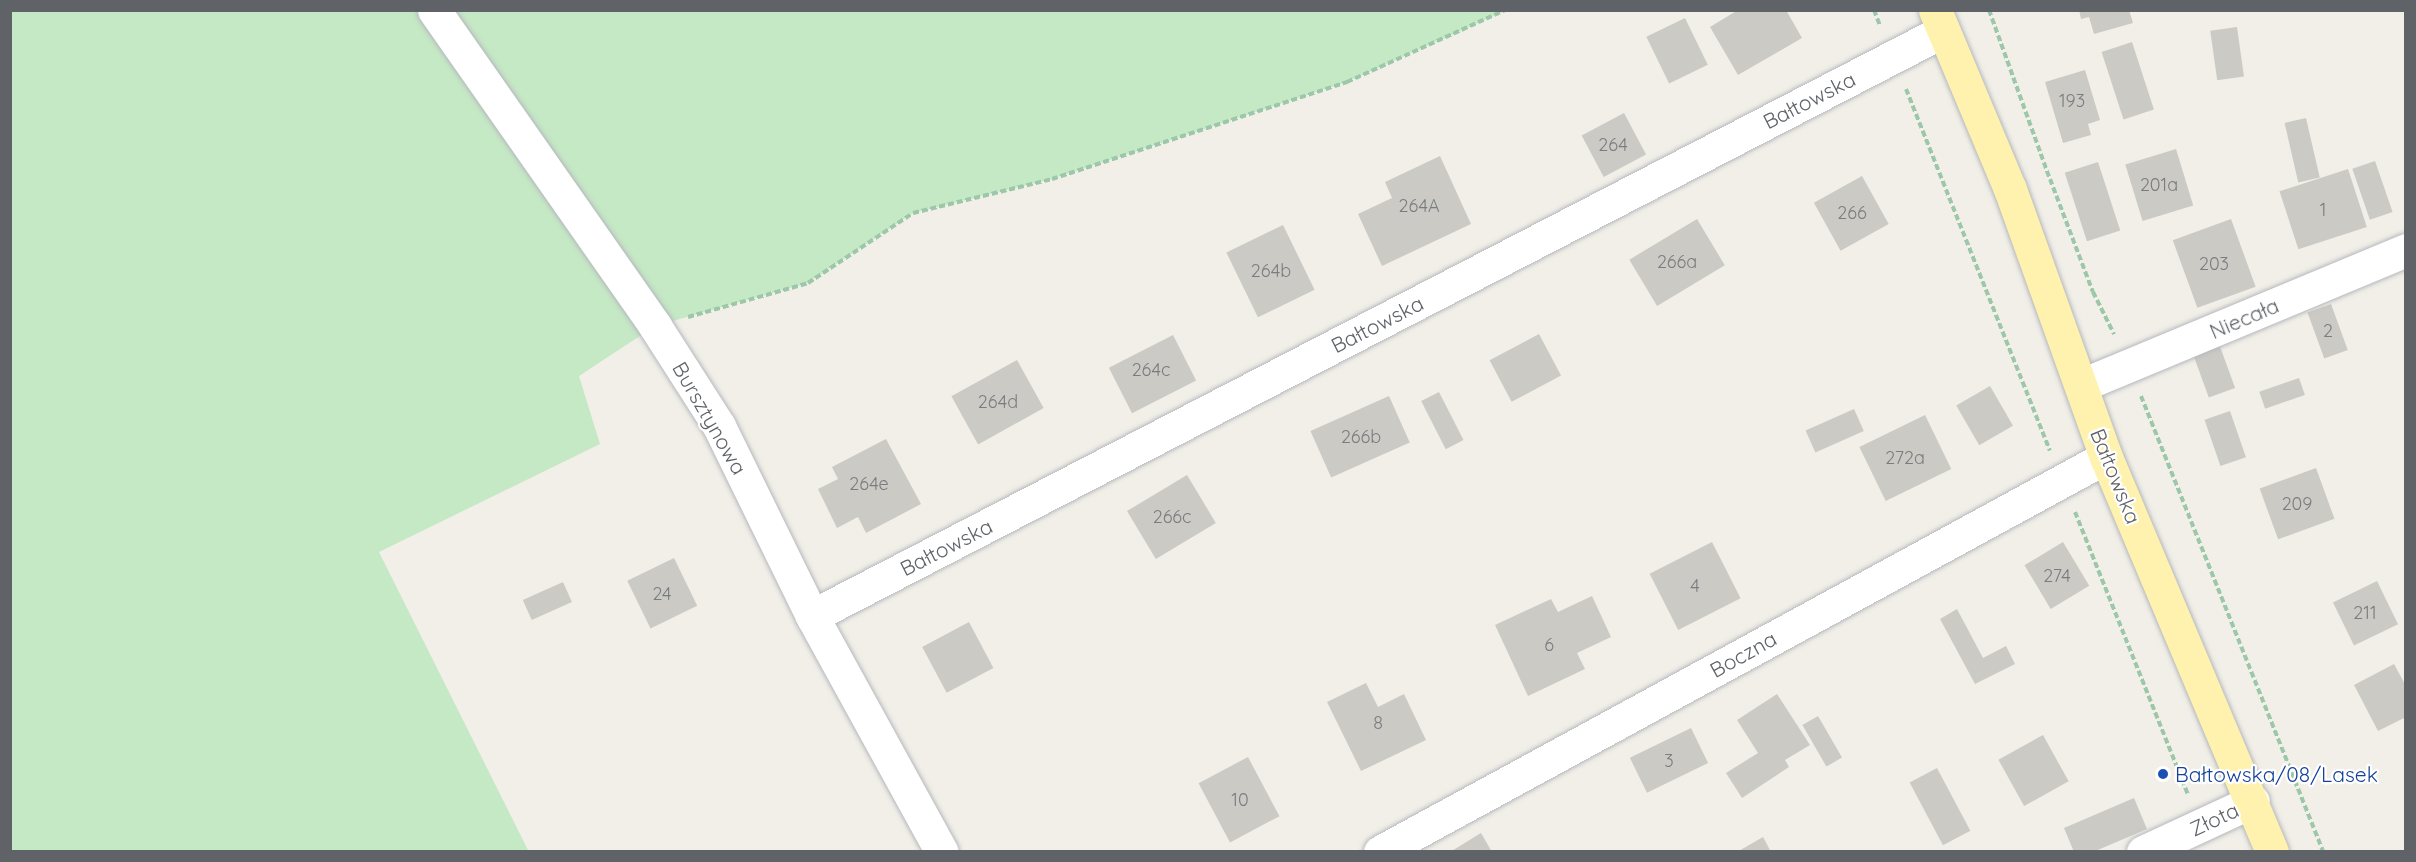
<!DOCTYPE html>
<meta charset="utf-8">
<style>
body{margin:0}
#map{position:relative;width:2416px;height:862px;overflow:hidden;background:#f1efe8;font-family:Quicksand,sans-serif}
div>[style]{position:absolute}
.green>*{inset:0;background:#c5e8c5}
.building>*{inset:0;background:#cccac5;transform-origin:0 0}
.path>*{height:4px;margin-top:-2px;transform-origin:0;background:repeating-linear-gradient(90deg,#9cc7a9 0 6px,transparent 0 9px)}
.roads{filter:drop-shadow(0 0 2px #b5b8bc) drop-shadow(0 0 2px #b5b8bc)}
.minor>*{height:33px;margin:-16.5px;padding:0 16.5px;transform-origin:16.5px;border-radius:16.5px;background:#fff}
.major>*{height:33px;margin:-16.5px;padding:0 16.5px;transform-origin:16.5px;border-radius:16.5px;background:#fff2af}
.dots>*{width:16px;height:16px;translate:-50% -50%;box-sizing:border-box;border:3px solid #fff;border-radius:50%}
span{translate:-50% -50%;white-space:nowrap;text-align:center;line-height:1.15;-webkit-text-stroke:4.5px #fff;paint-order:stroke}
.number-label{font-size:18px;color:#7a7d7f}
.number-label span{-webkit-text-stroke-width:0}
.street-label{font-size:21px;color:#5f6368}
.transit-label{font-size:21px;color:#164399}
.left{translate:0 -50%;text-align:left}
.frame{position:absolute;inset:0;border:12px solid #5f6368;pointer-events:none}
</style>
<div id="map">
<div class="green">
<div style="clip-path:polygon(10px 11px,1505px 11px,1347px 82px,1052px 179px,913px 213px,808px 283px,655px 326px,579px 376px,600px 444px,379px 552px,529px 852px,11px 851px)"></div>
</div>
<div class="building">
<div style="clip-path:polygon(1738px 10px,1786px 10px,1802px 38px,1738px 75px,1710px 27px)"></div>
<div style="clip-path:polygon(2079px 10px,2129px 10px,2133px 23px,2094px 34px,2089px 17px,2081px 19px)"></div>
<div style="left:1685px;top:18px;width:52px;height:43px;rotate:64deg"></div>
<div style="left:2237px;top:27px;width:50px;height:27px;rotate:82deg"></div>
<div style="left:2132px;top:42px;width:71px;height:32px;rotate:72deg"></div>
<div style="clip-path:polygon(2085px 70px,2100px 120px,2088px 124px,2091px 135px,2063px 143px,2045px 82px)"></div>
<div style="left:1624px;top:113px;width:47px;height:48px;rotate:62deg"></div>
<div style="left:2306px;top:118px;width:61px;height:22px;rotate:77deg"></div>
<div style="left:2176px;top:149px;width:59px;height:53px;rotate:73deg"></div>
<div style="clip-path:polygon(1440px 156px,1471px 224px,1382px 266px,1358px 214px,1392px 198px,1385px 182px)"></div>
<div style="left:2375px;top:161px;width:54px;height:24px;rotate:71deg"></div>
<div style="left:2098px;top:162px;width:72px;height:35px;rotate:72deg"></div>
<div style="left:2348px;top:169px;width:61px;height:72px;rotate:72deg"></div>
<div style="left:1862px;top:176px;width:55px;height:55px;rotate:61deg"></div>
<div style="left:1697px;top:219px;width:54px;height:79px;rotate:59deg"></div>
<div style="left:2231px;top:219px;width:72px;height:62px;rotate:70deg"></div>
<div style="left:1283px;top:225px;width:72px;height:63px;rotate:64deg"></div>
<div style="left:2331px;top:304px;width:49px;height:25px;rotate:70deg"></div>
<div style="left:1539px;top:334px;width:47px;height:56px;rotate:62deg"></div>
<div style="left:1173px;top:335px;width:51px;height:72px;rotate:63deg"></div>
<div style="left:2218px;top:341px;width:50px;height:28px;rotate:70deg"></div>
<div style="left:1017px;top:360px;width:55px;height:75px;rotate:61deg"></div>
<div style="left:2299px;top:378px;width:18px;height:42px;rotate:71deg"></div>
<div style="left:1990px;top:386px;width:46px;height:39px;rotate:60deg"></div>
<div style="left:1439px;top:392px;width:54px;height:20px;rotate:63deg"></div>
<div style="left:1389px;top:396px;width:51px;height:86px;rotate:66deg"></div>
<div style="left:1854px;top:409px;width:24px;height:53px;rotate:66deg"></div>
<div style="left:2230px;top:411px;width:49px;height:27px;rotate:71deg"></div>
<div style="left:1925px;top:415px;width:60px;height:73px;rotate:64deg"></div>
<div style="clip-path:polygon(886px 439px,921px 504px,866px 533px,858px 517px,837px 528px,818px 489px,838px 479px,832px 467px)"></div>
<div style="left:2316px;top:468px;width:54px;height:60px;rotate:70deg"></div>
<div style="left:1187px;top:475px;width:56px;height:70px;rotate:59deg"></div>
<div style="left:1712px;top:542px;width:63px;height:70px;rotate:63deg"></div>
<div style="left:2063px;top:542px;width:51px;height:45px;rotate:59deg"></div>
<div style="left:674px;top:558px;width:53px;height:52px;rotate:64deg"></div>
<div style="left:2377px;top:581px;width:48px;height:49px;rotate:64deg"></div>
<div style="left:563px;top:582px;width:22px;height:44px;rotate:66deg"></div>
<div style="clip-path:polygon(1592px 596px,1611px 637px,1577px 653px,1585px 669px,1528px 696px,1495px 625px,1551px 599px,1558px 612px)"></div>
<div style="clip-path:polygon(1957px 609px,1983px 658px,2006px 646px,2015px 664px,1975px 684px,1940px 619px)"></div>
<div style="left:969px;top:622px;width:52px;height:53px;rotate:62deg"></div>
<div style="clip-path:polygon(2394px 664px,2406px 686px,2406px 717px,2378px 731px,2354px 685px)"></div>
<div style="clip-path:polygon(1366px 683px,1378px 707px,1404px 694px,1426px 740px,1361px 771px,1327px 702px)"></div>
<div style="clip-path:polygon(1777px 694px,1810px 745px,1785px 760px,1789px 767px,1742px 798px,1726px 773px,1758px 753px,1737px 720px)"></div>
<div style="left:1818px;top:716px;width:48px;height:18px;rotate:60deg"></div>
<div style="left:1691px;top:728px;width:39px;height:68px;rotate:64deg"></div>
<div style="left:2043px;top:735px;width:53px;height:51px;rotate:61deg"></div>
<div style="left:1248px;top:757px;width:67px;height:56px;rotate:62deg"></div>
<div style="left:1937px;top:768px;width:71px;height:31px;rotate:62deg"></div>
<div style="clip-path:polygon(2134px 798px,2147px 829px,2093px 852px,2074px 852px,2064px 828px)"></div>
<div style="clip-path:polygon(1481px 833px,1492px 852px,1450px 852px)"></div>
<div style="clip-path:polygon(1763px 837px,1771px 852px,1737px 852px)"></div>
</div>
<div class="path">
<div style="left:1874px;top:10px;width:17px;rotate:69deg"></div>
<div style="left:1989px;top:10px;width:180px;rotate:70.2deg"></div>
<div style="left:2050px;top:179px;width:121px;rotate:69.2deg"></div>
<div style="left:2093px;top:292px;width:47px;rotate:63.4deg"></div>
<div style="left:1906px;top:89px;width:389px;rotate:68.3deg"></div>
<div style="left:688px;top:317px;width:125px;rotate:-15.8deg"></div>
<div style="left:808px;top:283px;width:126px;rotate:-33.7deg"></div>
<div style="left:913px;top:213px;width:143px;rotate:-13.7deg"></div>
<div style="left:1052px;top:179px;width:311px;rotate:-18.2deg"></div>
<div style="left:1347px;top:82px;width:174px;rotate:-24.5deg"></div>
<div style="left:2141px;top:396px;width:491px;rotate:68.2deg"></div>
<div style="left:2075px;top:512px;width:305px;rotate:68.2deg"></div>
</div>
<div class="roads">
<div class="minor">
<div style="left:434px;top:10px;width:386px;rotate:55deg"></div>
<div style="left:655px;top:326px;width:119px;rotate:57.4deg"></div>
<div style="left:719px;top:426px;width:212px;rotate:63.9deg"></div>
<div style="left:812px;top:616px;width:269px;rotate:61.2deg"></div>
<div style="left:2082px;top:385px;width:351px;rotate:-22.6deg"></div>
<div style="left:812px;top:616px;width:1273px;rotate:-27.35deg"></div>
<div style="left:1380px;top:852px;width:826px;rotate:-28.55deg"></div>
<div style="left:2143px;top:852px;width:121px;rotate:-24.9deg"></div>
</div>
<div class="major">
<div style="left:1935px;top:10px;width:194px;rotate:67.3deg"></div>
<div style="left:2010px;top:189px;width:285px;rotate:70.3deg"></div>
<div style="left:2106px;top:457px;width:428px;rotate:67.2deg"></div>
</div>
</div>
<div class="dots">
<div style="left:2163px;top:774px;background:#1a4fb4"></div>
</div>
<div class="number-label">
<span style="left:2072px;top:101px">193</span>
<span style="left:1613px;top:145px">264</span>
<span style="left:2159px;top:185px">201a</span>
<span style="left:1419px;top:206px">264A</span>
<span style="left:2323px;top:210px">1</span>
<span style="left:1852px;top:213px">266</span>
<span style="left:1677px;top:262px">266a</span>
<span style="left:2214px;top:264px">203</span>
<span style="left:1271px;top:271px">264b</span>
<span style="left:2328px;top:331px">2</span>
<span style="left:1151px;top:370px">264c</span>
<span style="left:998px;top:402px">264d</span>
<span style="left:1361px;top:437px">266b</span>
<span style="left:1905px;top:458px">272a</span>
<span style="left:869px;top:484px">264e</span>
<span style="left:2297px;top:504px">209</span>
<span style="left:1172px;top:517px">266c</span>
<span style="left:2057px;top:576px">274</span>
<span style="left:1695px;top:586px">4</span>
<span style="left:662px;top:594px">24</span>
<span style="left:2365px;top:613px">211</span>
<span style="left:1549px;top:645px">6</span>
<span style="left:1378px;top:723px">8</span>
<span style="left:1669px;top:761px">3</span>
<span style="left:1240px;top:800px">10</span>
</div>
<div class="street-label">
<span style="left:1809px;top:100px;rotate:-27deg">Bałtowska</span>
<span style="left:2244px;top:318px;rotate:-23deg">Niecała</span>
<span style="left:1377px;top:324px;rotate:-27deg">Bałtowska</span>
<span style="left:710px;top:418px;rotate:60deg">Bursztynowa</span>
<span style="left:2116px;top:476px;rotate:68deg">Bałtowska</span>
<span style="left:946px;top:547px;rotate:-27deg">Bałtowska</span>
<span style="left:1743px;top:654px;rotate:-29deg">Boczna</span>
<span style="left:2214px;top:819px;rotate:-25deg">Złota</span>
</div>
<div class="transit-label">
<span class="left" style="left:2175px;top:774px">Bałtowska/08/Lasek</span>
</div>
<div class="frame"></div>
</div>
